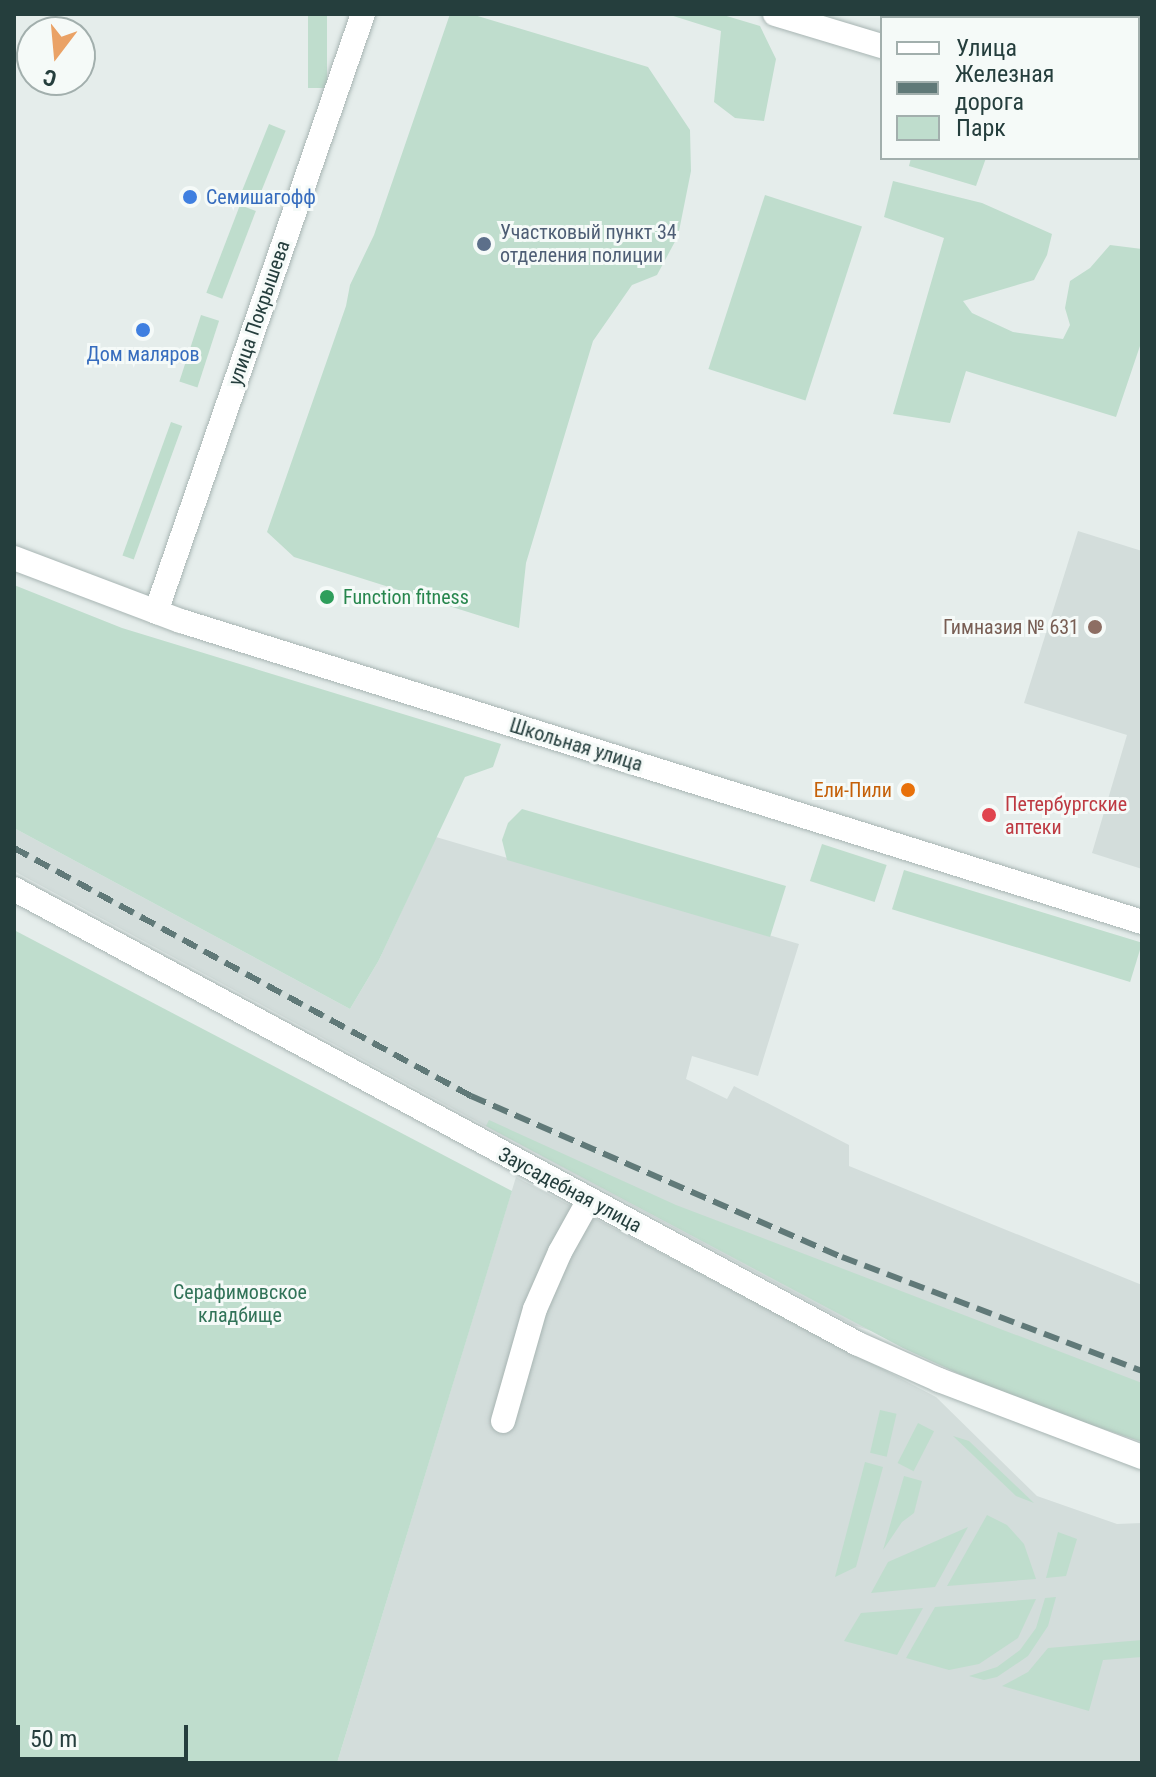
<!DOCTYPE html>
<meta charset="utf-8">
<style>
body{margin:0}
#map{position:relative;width:1156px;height:1777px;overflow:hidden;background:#e5edeb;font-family:"Roboto Condensed",sans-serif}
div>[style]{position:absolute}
.built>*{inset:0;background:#d3dddb}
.green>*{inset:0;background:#bfddcd;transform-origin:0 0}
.roads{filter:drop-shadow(0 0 2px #a8b5b3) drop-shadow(0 0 2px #a8b5b3)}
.minor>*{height:24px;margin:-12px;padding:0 12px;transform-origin:12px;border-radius:12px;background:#fff}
.rail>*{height:6px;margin-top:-3px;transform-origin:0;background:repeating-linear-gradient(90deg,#607978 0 16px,transparent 0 24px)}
.dots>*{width:22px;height:22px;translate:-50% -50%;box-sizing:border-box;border:4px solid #f5faf8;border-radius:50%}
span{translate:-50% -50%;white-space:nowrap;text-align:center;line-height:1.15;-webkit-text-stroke:6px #f5faf8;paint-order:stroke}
.shop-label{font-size:20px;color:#366cbe}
.left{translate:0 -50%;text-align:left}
.service-label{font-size:20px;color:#4e5e75}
.street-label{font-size:20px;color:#253e3d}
.leisure-label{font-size:20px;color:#27864d}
.education-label{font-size:20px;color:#785e54}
.right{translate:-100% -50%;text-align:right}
.food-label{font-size:20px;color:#c56008}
.health-label{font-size:20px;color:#be3a42}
.park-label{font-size:20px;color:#317358}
.frame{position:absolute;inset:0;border:16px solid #253e3d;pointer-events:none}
.legend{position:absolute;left:880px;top:16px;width:260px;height:144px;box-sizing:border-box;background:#f5faf8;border:2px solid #a2afad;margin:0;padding:10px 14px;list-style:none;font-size:24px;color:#253e3d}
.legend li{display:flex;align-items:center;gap:16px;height:40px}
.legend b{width:40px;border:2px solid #a2afad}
.north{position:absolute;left:16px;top:16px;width:80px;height:80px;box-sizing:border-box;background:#f5faf8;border:2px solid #a2afad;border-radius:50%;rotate:196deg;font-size:22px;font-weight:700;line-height:32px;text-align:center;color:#253e3d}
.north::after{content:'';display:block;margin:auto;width:28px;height:36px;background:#eaa266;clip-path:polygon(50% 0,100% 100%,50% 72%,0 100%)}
.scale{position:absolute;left:16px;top:1725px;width:172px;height:36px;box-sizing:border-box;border:4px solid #253e3d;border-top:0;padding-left:10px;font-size:24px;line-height:28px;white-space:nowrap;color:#253e3d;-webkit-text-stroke:6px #f5faf8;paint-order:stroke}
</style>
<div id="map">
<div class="built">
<div style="clip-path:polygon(1078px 531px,1142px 551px,1142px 869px,1092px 853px,1127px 735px,1024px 703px)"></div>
<div style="clip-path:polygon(14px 828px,350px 1009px,379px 960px,436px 837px,799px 944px,758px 1076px,692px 1056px,686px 1079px,727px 1099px,734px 1086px,849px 1145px,849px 1166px,1142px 1285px,1142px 1417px,853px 1325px,14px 871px)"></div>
<div style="clip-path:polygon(516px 1177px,936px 1397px,1037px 1496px,1117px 1524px,1142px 1523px,1142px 1763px,337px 1763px)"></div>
</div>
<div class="green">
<div style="left:308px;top:14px;width:19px;height:74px"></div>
<div style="clip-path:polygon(450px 14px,471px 14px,648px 67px,690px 130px,691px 171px,678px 236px,657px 275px,632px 285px,593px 341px,526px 563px,519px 628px,294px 557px,267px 532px,346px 306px,350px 285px,374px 235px)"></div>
<div style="clip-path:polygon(667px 14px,720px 14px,760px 26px,776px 59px,764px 121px,735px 118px,714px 102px,721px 31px)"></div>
<div style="left:269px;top:124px;width:18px;height:72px;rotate:22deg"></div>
<div style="clip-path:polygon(911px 158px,986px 158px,976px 186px,909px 166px)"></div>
<div style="clip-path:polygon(893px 181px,982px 203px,1052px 234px,1047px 255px,1034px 280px,963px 301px,972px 313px,1013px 332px,1063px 339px,1070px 325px,1065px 308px,1070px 281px,1090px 268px,1110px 245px,1142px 249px,1142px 340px,1116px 417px,966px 371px,950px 423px,893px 414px,944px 238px,884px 217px)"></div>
<div style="left:765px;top:195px;width:102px;height:183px;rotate:18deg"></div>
<div style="left:240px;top:205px;width:17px;height:94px;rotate:21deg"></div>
<div style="left:201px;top:315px;width:19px;height:70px;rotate:18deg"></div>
<div style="left:171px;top:422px;width:12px;height:142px;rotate:20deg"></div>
<div style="clip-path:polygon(14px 585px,122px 628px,501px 744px,493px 767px,465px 777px,379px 960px,350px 1009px,14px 828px)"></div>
<div style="clip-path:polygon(522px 809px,786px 886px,770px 937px,507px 860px,502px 840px,508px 823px)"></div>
<div style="left:822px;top:844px;width:68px;height:39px;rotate:18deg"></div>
<div style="left:904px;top:870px;width:249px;height:41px;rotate:17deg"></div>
<div style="clip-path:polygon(14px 930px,512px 1191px,337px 1763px,14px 1763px)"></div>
<div style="clip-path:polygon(489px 1120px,676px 1205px,1142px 1383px,1142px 1442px,1009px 1397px,903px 1348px,486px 1126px)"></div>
<div style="left:880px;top:1410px;width:17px;height:44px;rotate:13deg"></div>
<div style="left:918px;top:1423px;width:18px;height:45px;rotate:27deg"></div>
<div style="clip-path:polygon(953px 1436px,969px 1441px,1034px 1503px,1016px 1496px)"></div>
<div style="clip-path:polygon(865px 1462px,883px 1467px,856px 1567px,835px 1577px)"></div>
<div style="clip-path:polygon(904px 1476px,922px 1481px,914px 1513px,902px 1522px,883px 1550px)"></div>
<div style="clip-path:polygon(987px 1515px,1007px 1525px,1024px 1544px,1036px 1579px,947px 1586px)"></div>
<div style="clip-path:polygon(968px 1527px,935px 1587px,871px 1593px,888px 1562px)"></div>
<div style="clip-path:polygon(1058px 1532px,1077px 1539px,1066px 1576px,1046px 1578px)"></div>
<div style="clip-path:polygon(1056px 1597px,1048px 1626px,1028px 1656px,997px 1677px,984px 1680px,969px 1676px,997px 1667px,1020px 1650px,1036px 1628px,1045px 1598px)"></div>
<div style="clip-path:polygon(1036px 1599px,1018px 1638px,979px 1664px,949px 1670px,906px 1658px,935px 1607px)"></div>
<div style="clip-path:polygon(923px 1608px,897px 1655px,844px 1641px,861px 1613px)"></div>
<div style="clip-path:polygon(1142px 1640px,1142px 1657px,1103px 1660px,1089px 1711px,1002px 1686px,1028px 1672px,1048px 1648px)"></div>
</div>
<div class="roads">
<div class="minor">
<div style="left:775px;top:14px;width:112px;rotate:16.7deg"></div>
<div style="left:1138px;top:124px;width:4px;rotate:14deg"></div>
<div style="left:14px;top:558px;width:178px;rotate:20.7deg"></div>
<div style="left:181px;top:621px;width:1007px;rotate:17.39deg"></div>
<div style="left:156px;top:612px;width:633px;rotate:-70.91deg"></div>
<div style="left:14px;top:889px;width:957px;rotate:28.33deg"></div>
<div style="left:856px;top:1343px;width:91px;rotate:24deg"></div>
<div style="left:939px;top:1380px;width:217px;rotate:20.8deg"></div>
<div style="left:503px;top:1421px;width:116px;rotate:-74.1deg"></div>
<div style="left:535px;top:1309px;width:62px;rotate:-66.3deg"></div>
<div style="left:560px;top:1252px;width:60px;rotate:-60.9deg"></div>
</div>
</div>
<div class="rail">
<div style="left:14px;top:848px;width:520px;rotate:28.49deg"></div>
<div style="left:471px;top:1096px;width:404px;rotate:23.5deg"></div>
<div style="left:842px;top:1257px;width:321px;rotate:20.8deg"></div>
</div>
<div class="dots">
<div style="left:190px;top:197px;background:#3f7fe0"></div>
<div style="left:484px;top:244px;background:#5c6f8a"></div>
<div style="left:143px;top:330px;background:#3f7fe0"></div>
<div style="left:327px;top:597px;background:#2e9e5b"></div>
<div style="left:1095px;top:627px;background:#8d6e63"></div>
<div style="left:908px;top:790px;background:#e8710a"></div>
<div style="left:989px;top:815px;background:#e0444e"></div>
</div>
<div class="shop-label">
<span class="left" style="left:206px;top:197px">Семишагофф</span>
<span style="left:143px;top:354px">Дом маляров</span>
</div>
<div class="service-label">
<span class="left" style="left:500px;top:244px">Участковый пункт 34<br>отделения полиции</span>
</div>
<div class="street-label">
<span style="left:259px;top:313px;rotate:-71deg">улица Покрышева</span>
<span style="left:576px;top:745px;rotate:17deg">Школьная улица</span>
<span style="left:570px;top:1190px;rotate:28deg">Заусадебная улица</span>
</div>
<div class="leisure-label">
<span class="left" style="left:343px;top:597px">Function fitness</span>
</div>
<div class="education-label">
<span class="right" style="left:1079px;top:627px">Гимназия № 631</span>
</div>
<div class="food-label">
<span class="right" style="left:892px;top:790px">Ели-Пили</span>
</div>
<div class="health-label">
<span class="left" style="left:1005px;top:816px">Петербургские<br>аптеки</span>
</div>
<div class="park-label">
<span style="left:240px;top:1304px">Серафимовское<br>кладбище</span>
</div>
<div class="frame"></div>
<ul class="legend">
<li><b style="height:10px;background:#fff"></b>Улица</li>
<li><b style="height:10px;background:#607978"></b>Железная дорога</li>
<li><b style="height:22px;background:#bfddcd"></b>Парк</li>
</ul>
<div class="north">С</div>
<div class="scale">50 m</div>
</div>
